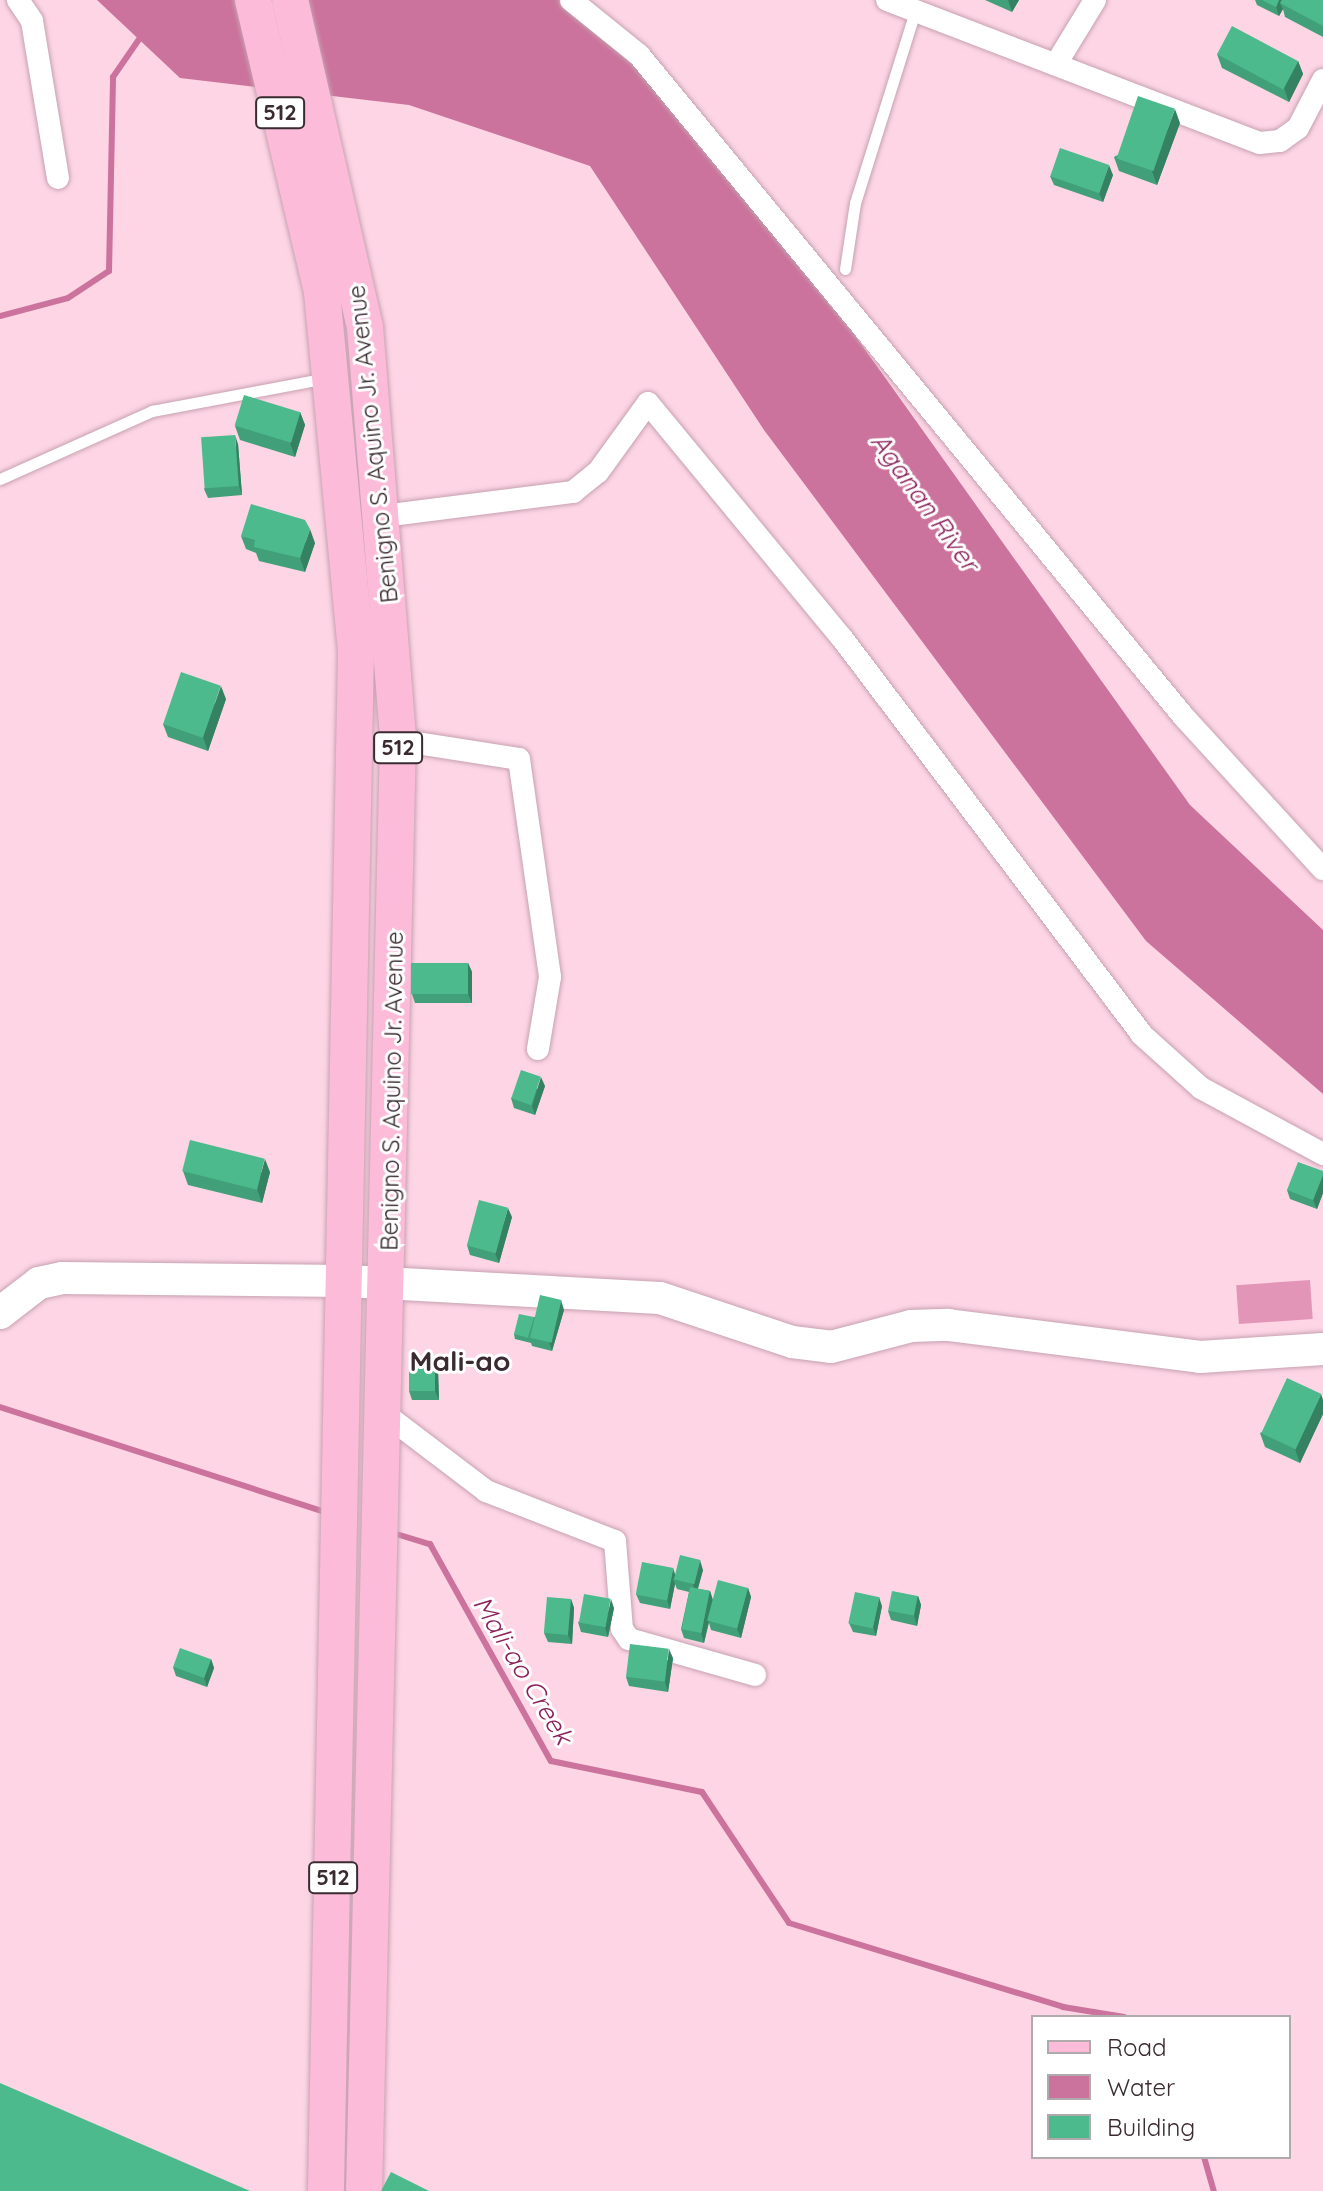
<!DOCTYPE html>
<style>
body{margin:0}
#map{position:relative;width:1323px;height:2191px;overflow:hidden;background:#fdd5e5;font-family:Quicksand,sans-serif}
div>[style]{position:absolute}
.green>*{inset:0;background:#e395b8;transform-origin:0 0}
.water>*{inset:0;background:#cb739c}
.stream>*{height:6px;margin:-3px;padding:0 3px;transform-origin:3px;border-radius:3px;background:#cb739c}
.roads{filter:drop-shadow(0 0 2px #c7a2b1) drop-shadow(0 0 2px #c7a2b1)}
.lane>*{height:11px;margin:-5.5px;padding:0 5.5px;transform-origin:5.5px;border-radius:5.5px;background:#fff}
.street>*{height:22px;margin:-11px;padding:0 11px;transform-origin:11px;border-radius:11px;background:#fff}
.secondary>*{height:32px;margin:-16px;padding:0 16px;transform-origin:16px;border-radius:16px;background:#fff}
.primary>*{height:36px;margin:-18px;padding:0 18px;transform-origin:18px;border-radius:18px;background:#fbbbd9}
.wall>*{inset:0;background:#41a079}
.shaded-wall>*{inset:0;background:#358263}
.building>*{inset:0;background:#4cba8d;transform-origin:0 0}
span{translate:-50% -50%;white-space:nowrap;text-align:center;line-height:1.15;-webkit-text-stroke:6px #fff;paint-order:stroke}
.shield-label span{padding:2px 6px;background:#fff;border:2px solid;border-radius:6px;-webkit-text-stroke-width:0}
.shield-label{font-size:22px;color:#3a2b31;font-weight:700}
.street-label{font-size:24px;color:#3a2b31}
.water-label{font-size:26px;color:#8b215b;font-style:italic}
.quarter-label{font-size:28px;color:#3a2b31;font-weight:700}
.legend{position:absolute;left:1031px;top:2015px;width:260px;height:144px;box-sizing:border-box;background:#fff;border:2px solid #b0aaad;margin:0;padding:10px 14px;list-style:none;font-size:24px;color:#3a2b31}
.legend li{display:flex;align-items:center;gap:16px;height:40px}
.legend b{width:40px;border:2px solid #b0aaad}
</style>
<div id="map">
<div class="green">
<div style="left:1310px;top:1280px;width:39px;height:74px;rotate:86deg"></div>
</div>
<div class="water">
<div style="clip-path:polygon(97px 0,582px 0,839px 313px,1190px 805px,1323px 930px,1323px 1094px,1146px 941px,764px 430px,590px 166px,409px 105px,180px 78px)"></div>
</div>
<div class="stream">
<div style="left:0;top:316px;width:70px;rotate:-14.8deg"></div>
<div style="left:68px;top:298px;width:49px;rotate:-33.4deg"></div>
<div style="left:109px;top:271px;width:194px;rotate:-88.8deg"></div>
<div style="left:113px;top:77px;width:51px;rotate:-55.4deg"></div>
<div style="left:0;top:1407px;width:345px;rotate:17.9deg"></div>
<div style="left:393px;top:1533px;width:39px;rotate:17deg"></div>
<div style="left:430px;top:1544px;width:248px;rotate:60.9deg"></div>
<div style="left:551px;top:1761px;width:154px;rotate:11.6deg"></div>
<div style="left:702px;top:1792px;width:157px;rotate:56.4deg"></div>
<div style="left:789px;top:1923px;width:287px;rotate:17deg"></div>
<div style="left:1063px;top:2007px;width:62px;rotate:9.3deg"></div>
<div style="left:1204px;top:2157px;width:35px;rotate:74deg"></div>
</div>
<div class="roads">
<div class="lane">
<div style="left:845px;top:269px;width:67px;rotate:-81.4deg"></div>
<div style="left:855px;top:203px;width:200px;rotate:-72.6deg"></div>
<div style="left:0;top:479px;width:167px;rotate:-24.1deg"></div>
<div style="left:152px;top:411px;width:177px;rotate:-10.7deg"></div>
</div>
<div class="street">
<div style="left:18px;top:0;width:25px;rotate:56deg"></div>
<div style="left:32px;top:21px;width:159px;rotate:80.6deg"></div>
<div style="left:571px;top:0;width:87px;rotate:39deg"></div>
<div style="left:639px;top:55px;width:857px;rotate:50.54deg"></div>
<div style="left:1184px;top:717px;width:206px;rotate:47.6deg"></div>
<div style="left:887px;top:0;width:399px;rotate:21deg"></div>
<div style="left:1260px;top:143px;width:20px;rotate:-6deg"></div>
<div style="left:1280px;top:141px;width:22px;rotate:-36deg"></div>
<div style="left:1298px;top:128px;width:54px;rotate:-62.5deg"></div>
<div style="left:1056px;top:64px;width:75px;rotate:-58.6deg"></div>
<div style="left:383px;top:516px;width:192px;rotate:-7.2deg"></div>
<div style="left:573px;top:492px;width:32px;rotate:-39deg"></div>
<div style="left:598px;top:472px;width:85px;rotate:-54.1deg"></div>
<div style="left:648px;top:403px;width:305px;rotate:50.5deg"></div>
<div style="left:842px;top:638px;width:496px;rotate:52.9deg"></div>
<div style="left:1141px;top:1034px;width:81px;rotate:42deg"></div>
<div style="left:1201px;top:1088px;width:139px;rotate:28.4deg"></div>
<div style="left:398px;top:740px;width:122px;rotate:8.9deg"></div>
<div style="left:519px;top:759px;width:220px;rotate:81.9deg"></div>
<div style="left:550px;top:977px;width:73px;rotate:99.5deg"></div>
<div style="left:386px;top:1415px;width:126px;rotate:37.2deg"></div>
<div style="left:486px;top:1491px;width:138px;rotate:21.2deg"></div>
<div style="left:615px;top:1541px;width:88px;rotate:85.5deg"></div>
<div style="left:622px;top:1629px;width:12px;rotate:55deg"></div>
<div style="left:629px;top:1639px;width:131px;rotate:15.9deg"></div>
</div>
<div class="secondary">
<div style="left:0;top:1313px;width:49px;rotate:-37.6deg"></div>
<div style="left:39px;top:1283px;width:24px;rotate:-12deg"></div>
<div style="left:62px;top:1278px;width:285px;rotate:0.6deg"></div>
<div style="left:347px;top:1281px;width:313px;rotate:3.1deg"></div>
<div style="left:660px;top:1298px;width:139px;rotate:18.4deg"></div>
<div style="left:792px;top:1342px;width:39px;rotate:7deg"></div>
<div style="left:831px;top:1347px;width:83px;rotate:-14.7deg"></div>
<div style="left:911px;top:1326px;width:37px;rotate:-2deg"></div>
<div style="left:948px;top:1325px;width:254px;rotate:7.2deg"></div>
<div style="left:1200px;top:1357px;width:123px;rotate:-3.7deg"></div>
</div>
<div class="primary">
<div style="left:253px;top:0;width:300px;rotate:76.7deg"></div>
<div style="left:322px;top:292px;width:362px;rotate:84.6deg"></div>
<div style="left:356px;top:652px;width:1539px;rotate:91.12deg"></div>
<div style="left:290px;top:0;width:335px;rotate:77.1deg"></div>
<div style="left:365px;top:327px;width:414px;rotate:85.4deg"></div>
<div style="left:398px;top:740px;width:1451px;rotate:91.34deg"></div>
</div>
</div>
<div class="wall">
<div style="clip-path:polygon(985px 0,1019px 0,1012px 12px)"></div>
<div style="clip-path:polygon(1255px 0,1323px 0,1323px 37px,1285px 17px,1283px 9px,1279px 16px,1257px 5px)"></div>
<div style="clip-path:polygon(1217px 54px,1298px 61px,1303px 74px,1289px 102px,1222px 68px)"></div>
<div style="clip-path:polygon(1180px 123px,1157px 185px,1119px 171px,1114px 157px)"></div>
<div style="clip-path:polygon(1113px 175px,1103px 202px,1054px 185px,1050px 176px)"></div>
<div style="clip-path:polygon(300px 412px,305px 425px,295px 457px,240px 440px,235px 426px)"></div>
<div style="clip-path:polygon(238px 444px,242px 495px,208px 498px,204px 489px)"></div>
<div style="clip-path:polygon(241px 536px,315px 543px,305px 572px,259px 561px,256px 553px,246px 549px)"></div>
<div style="clip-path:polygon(226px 699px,208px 751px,168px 737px,163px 724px)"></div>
<div style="clip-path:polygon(468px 963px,472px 972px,472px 1003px,415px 1003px,412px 994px)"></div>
<div style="clip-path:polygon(545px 1086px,535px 1115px,514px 1108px,511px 1098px)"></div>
<div style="clip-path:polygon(183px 1171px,270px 1172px,262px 1203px,188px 1185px)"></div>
<div style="clip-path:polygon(1323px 1171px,1323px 1193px,1317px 1209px,1290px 1199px,1287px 1190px)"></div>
<div style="clip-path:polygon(512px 1217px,499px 1263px,470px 1255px,467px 1245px)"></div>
<div style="clip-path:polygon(564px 1310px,552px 1351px,532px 1346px,531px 1343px,515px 1339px,514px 1334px,534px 1317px)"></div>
<div style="clip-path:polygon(435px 1361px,438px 1370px,439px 1400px,412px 1400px,409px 1391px)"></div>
<div style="clip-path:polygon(1323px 1400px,1323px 1414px,1300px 1463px,1265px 1447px,1260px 1433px)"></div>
<div style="clip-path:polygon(703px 1570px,698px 1589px,710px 1591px,713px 1600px,748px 1588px,751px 1597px,741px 1638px,711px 1630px,709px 1623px,704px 1643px,684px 1638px,681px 1629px,689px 1592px,677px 1589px,675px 1584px,670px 1609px,640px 1603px,636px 1594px,675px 1574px)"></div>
<div style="clip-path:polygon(918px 1596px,921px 1605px,917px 1626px,891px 1620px,888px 1611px)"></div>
<div style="clip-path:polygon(571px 1599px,574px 1608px,572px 1644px,548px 1642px,544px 1633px)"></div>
<div style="clip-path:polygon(882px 1606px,876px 1636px,853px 1632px,849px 1623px)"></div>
<div style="clip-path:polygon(614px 1608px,608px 1637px,581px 1632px,578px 1622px)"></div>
<div style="clip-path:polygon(673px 1658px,668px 1692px,629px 1686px,626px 1677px)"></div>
<div style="clip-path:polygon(211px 1659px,214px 1668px,207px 1687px,176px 1676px,173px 1667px)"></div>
</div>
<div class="shaded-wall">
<div style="clip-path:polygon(1008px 0,1019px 0,1012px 12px)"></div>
<div style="clip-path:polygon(1279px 0,1287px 0,1280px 3px,1283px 9px,1279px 16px,1276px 7px)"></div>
<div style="clip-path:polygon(1298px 61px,1303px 74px,1289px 102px,1284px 88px)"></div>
<div style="clip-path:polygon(1175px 109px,1180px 123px,1157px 185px,1152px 171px)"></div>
<div style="clip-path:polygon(1109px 165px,1113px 175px,1103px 202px,1099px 193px)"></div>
<div style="clip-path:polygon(300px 412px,305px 425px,295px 457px,290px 443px)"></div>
<div style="clip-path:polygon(235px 435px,238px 444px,242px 495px,239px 486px)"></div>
<div style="clip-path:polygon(310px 529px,315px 543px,305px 572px,300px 558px)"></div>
<div style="clip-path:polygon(221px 686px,226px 699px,208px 751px,203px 737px)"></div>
<div style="clip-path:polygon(468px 963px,472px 972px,472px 1003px,468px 994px)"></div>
<div style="clip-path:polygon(541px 1077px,545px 1086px,535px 1115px,532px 1106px)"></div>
<div style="clip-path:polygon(265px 1159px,270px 1172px,262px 1203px,257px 1189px)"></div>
<div style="clip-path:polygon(1323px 1175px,1323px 1193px,1317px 1209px,1313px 1200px)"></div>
<div style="clip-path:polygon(508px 1208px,512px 1217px,499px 1263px,495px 1253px)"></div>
<div style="clip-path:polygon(561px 1300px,564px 1310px,552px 1351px,549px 1342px)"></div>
<div style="clip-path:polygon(435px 1361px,438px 1370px,439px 1400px,435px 1391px)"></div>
<div style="clip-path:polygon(1321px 1394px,1323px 1400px,1323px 1414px,1300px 1463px,1295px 1449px)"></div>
<div style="clip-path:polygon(700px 1560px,703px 1570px,696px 1594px,693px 1584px)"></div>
<div style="clip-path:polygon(673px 1568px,676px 1577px,673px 1579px,675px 1584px,670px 1609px,667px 1600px)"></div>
<div style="clip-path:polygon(748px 1588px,751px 1597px,741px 1638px,737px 1629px)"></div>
<div style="clip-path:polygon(710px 1591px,713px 1601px,704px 1643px,701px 1633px)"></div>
<div style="clip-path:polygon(918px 1596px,921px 1605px,917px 1626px,914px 1616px)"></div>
<div style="clip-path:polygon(879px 1597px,882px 1606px,876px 1636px,873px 1627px)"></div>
<div style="clip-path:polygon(571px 1599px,574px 1608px,572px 1644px,568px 1635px)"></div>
<div style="clip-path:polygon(611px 1599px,614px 1608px,608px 1637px,605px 1628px)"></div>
<div style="clip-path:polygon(669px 1649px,673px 1658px,668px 1692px,665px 1682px)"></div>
<div style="clip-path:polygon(211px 1659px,214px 1668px,207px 1687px,204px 1678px)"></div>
</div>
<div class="building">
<div style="clip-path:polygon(1262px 0,1279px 0,1276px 7px)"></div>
<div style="clip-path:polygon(1282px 0,1323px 0,1323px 26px,1280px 3px)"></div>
<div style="left:1232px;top:26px;width:75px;height:32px;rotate:28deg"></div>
<div style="left:1138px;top:96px;width:39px;height:66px;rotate:19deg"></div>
<div style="left:1060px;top:148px;width:52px;height:30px;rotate:19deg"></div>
<div style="left:244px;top:395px;width:59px;height:32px;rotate:17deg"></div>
<div style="left:235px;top:435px;width:51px;height:34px;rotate:86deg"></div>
<div style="clip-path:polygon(251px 504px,305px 520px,310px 529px,300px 558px,254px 547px,255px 540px,241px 536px)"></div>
<div style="left:181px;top:672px;width:42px;height:55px;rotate:19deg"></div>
<div style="left:468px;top:963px;width:31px;height:57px;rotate:90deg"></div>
<div style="left:521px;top:1070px;width:21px;height:30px;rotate:19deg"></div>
<div style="left:190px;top:1140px;width:77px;height:32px;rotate:14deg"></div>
<div style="clip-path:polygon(1298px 1162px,1323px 1171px,1323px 1175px,1313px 1200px,1287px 1190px)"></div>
<div style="left:479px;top:1200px;width:30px;height:47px;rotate:15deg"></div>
<div style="left:540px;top:1295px;width:22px;height:44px;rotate:13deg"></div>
<div style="clip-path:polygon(519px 1314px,534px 1317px,528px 1337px,529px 1338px,514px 1334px)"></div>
<div style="left:409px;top:1361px;width:26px;height:30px"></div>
<div style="left:1287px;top:1378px;width:38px;height:61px;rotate:25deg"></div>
<div style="left:680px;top:1555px;width:21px;height:25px;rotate:14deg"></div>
<div style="left:642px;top:1562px;width:32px;height:33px;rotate:11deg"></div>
<div style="left:718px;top:1580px;width:31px;height:42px;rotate:15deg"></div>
<div style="left:690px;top:1587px;width:20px;height:43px;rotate:11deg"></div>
<div style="left:892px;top:1591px;width:26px;height:20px;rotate:11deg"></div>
<div style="left:855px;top:1592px;width:25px;height:32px;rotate:12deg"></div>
<div style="left:584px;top:1594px;width:27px;height:29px;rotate:10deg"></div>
<div style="left:547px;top:1597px;width:24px;height:36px;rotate:5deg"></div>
<div style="left:630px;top:1644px;width:39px;height:33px;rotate:7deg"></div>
<div style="left:180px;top:1648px;width:33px;height:20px;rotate:20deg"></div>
<div style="clip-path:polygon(0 2083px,250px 2191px,0 2191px)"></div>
<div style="clip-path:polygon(391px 2172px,429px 2191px,381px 2191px)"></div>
</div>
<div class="shield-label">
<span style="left:280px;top:113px">512</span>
<span style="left:398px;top:748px">512</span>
<span style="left:333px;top:1878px">512</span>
</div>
<div class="street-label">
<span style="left:373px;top:444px;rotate:-96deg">Benigno S. Aquino Jr. Avenue</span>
<span style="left:392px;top:1091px;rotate:-89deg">Benigno S. Aquino Jr. Avenue</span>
</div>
<div class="water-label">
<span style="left:925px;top:502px;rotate:54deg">Aganan River</span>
<span style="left:523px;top:1670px;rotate:59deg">Mali-ao Creek</span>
</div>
<div class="quarter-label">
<span style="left:460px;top:1361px">Mali-ao</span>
</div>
<ul class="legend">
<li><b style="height:10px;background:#fbbbd9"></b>Road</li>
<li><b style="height:22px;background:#cb739c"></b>Water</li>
<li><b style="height:22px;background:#4cba8d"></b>Building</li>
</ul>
</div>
